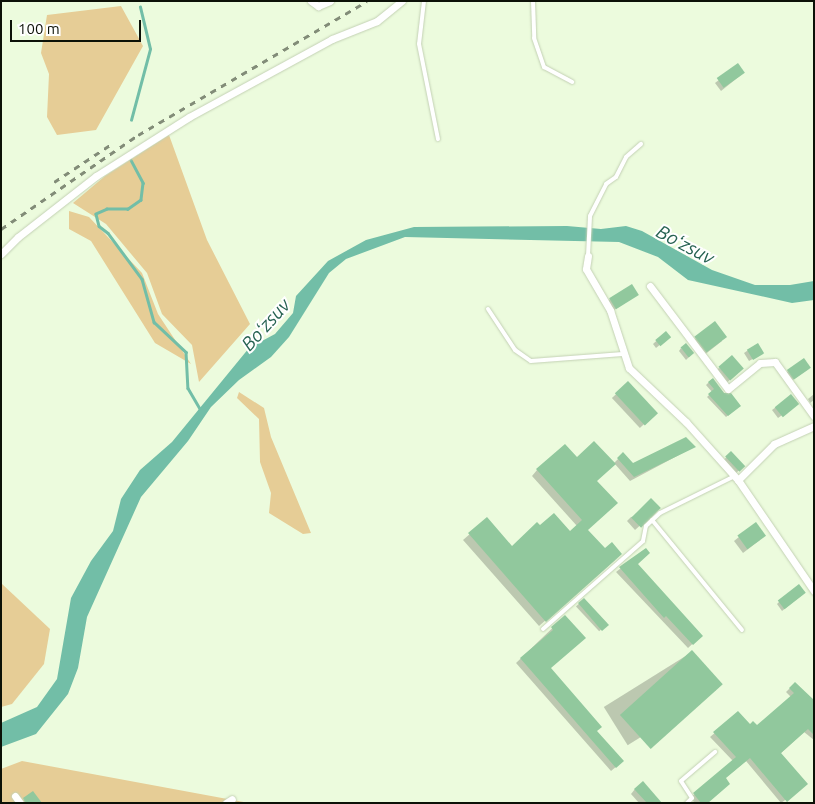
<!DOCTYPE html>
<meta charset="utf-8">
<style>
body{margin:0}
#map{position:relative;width:815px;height:804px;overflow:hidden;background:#ecfbdd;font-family:Ubuntu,sans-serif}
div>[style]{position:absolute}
.green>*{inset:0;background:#e6cd96}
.water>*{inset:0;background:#72bea7}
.shadow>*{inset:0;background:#0003;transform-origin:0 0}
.stream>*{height:2.5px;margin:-1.25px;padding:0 1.25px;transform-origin:1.25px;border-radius:1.25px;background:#72bea7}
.building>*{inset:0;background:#91c89d;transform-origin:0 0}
.roads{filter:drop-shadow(0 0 1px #c3d1b4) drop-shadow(0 0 1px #c3d1b4)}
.lane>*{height:4px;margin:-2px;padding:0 2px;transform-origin:2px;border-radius:2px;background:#fff}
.street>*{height:7px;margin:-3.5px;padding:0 3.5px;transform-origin:3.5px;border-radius:3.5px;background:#fff}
.rail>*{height:2.5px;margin-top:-1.25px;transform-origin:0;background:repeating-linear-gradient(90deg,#828c78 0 6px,transparent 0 12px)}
span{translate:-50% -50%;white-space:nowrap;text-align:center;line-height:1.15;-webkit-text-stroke:4px #fff;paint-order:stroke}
.water-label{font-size:19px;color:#266251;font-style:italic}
.frame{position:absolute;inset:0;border:2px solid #0c1107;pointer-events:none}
.scale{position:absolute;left:10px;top:20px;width:131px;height:22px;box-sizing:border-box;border:2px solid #0c1107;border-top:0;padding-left:6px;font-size:15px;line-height:18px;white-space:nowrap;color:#0c1107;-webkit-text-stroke:4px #fff;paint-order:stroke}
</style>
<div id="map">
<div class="green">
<div style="clip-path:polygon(121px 6px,143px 46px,96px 130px,57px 135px,47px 117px,49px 74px,41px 53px,47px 15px)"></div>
<div style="clip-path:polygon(169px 135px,207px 240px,250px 324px,199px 382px,192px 345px,162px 314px,147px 273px,106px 224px,73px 203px,105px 176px)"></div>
<div style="clip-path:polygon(69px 211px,89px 217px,142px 273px,158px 314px,191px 364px,155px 343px,91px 241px,69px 229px)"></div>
<div style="clip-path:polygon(239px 392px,264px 408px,271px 437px,311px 533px,303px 534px,269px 513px,271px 493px,260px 462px,259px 419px,237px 398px)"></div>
<div style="clip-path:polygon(1px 583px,50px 629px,44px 664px,12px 704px,1px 707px)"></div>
<div style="clip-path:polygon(22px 761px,249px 803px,1px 803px,1px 769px)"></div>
</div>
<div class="water">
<div style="clip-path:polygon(567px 226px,601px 229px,626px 226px,642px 231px,712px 270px,755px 285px,790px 285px,814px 281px,814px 300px,792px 303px,688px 280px,658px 257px,619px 242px,405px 237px,346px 259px,329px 273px,289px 337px,271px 357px,239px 380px,211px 407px,188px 441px,141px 497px,87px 617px,78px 668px,68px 694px,36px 734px,1px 747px,1px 723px,37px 707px,57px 679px,71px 598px,91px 561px,113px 531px,121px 499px,140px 470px,172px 442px,249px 348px,275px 334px,293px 313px,296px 296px,328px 261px,366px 240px,414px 227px)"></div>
</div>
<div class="shadow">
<div style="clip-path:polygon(738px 65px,741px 75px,721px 91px,715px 83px)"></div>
<div style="clip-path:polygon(637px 295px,611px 312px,606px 303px,610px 299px)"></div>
<div style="clip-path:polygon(666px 332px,667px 339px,656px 348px,653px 344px)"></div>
<div style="clip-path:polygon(696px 338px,722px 341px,703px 356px,692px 342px)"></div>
<div style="clip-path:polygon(757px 344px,760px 355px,749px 361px,744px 353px)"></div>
<div style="clip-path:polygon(681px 348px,690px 356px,686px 360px,679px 351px)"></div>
<div style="clip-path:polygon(719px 368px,738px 373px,724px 385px,714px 372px)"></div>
<div style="clip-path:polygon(807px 370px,791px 381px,786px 373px,788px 371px)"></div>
<div style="clip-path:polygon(712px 379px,737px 408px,726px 417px,707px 397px,712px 392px,706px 385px)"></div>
<div style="left:628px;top:383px;width:41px;height:22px;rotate:47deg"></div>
<div style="clip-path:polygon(814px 394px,814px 400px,810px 403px,808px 399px)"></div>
<div style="clip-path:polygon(791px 396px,795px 406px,778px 418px,772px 410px)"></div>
<div style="clip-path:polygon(694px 447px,630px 481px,614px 463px,596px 481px,586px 530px,615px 560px,539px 626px,463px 540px,487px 519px,512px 547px,570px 533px,577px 526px,532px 476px,537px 470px,576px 459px,614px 463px,623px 454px,633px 465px)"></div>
<div style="left:731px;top:453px;width:18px;height:11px;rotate:47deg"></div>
<div style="clip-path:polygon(655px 512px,635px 530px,627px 521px,631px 517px)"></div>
<div style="clip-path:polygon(755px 524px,760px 540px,743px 553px,734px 541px)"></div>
<div style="clip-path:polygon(645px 549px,636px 565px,701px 636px,688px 648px,616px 572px)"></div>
<div style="clip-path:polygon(802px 595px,782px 611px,777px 604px,779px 602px)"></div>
<div style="left:584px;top:599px;width:34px;height:11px;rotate:47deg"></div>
<div style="clip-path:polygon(565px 616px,550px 668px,617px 766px,611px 771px,516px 663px)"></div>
<div style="left:692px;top:652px;width:45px;height:104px;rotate:58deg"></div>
<div style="clip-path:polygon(795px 683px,814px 702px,814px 740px,804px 732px,780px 754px,802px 788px,781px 803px,746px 761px,724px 779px,707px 803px,695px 803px,690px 798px,733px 761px,710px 737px,738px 713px,750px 726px,757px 727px,791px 697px,786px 692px)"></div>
<div style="clip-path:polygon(635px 789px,660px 803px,639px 803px,631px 794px)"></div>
</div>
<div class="stream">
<div style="left:131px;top:120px;width:73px;rotate:-75deg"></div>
<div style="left:150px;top:49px;width:43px;rotate:-103.4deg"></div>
<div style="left:131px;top:160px;width:26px;rotate:62deg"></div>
<div style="left:143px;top:183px;width:17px;rotate:97deg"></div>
<div style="left:141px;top:200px;width:16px;rotate:145deg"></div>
<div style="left:128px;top:209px;width:21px;rotate:180deg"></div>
<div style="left:107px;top:209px;width:12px;rotate:156deg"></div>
<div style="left:96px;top:214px;width:12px;rotate:76deg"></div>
<div style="left:99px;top:226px;width:11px;rotate:38deg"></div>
<div style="left:108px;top:233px;width:57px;rotate:53.5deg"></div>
<div style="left:142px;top:279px;width:45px;rotate:74.4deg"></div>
<div style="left:154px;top:322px;width:44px;rotate:43.2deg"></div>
<div style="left:186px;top:352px;width:36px;rotate:87deg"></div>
<div style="left:188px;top:388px;width:24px;rotate:60deg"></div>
</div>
<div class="building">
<div style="left:738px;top:63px;width:12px;height:26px;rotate:55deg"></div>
<div style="left:632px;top:284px;width:13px;height:27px;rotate:58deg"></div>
<div style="left:715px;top:321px;width:20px;height:26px;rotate:53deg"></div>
<div style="left:666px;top:331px;width:8px;height:14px;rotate:50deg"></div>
<div style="left:686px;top:343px;width:13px;height:7px;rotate:51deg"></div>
<div style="left:758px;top:343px;width:12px;height:13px;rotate:59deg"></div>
<div style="left:732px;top:355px;width:18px;height:18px;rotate:49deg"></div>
<div style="left:804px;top:358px;width:12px;height:21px;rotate:55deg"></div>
<div style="clip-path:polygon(713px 378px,724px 393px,731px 393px,741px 406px,728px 416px,708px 394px,714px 389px,708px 382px)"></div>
<div style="left:628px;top:381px;width:44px;height:18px;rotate:47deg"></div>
<div style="left:791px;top:394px;width:13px;height:21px;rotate:51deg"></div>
<div style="clip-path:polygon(686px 437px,696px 447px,634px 477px,617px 458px,623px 452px,633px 463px)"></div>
<div style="clip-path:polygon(594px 441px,616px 464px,597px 481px,618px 503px,588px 530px,605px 548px,612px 542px,622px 554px,546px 622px,468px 533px,487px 517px,512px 546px,537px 522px,540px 525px,554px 513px,570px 531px,582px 520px,536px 469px,565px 444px,577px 457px)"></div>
<div style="left:731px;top:451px;width:21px;height:8px;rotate:47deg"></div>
<div style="left:651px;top:498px;width:14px;height:28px;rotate:45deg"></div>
<div style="left:756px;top:522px;width:17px;height:23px;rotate:54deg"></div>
<div style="clip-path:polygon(646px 548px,650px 553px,638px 564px,703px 636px,693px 645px,666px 616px,664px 618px,619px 567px)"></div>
<div style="left:799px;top:584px;width:11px;height:27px;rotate:52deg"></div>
<div style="clip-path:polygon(584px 598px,609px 625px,602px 631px,578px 603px)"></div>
<div style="clip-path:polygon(565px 615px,586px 638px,551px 668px,602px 727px,597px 731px,624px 761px,616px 768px,520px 658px,553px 630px,551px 627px)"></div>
<div style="left:692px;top:650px;width:46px;height:97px;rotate:48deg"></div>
<div style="clip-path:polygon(795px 682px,814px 700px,814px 735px,808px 729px,781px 753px,808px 784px,787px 802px,750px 758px,726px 778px,730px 784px,708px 803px,701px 803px,693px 793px,736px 757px,713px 732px,738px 711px,750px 724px,753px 721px,757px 725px,794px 693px,789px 688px)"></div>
<div style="clip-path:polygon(643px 781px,662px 803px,647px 803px,634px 789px)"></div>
<div style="clip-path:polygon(33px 791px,42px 803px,25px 803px,23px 798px)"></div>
</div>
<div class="roads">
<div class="lane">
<div style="left:424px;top:1px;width:43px;rotate:96.6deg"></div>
<div style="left:419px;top:44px;width:97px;rotate:78.7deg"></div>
<div style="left:533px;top:1px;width:37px;rotate:88deg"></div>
<div style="left:534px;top:38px;width:31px;rotate:71deg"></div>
<div style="left:544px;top:67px;width:32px;rotate:28deg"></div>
<div style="left:588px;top:256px;width:40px;rotate:-87.1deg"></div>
<div style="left:590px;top:216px;width:36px;rotate:-63deg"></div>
<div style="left:606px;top:184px;width:12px;rotate:-35deg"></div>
<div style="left:616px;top:177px;width:22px;rotate:-63deg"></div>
<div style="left:626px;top:157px;width:20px;rotate:-41deg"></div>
<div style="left:488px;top:309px;width:49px;rotate:56.6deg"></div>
<div style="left:515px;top:350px;width:19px;rotate:35deg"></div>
<div style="left:531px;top:361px;width:92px;rotate:-4.4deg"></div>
<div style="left:652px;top:520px;width:142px;rotate:50.7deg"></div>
<div style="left:543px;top:629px;width:133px;rotate:-41.3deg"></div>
<div style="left:643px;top:541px;width:15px;rotate:-79deg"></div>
<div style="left:646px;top:526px;width:19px;rotate:-43deg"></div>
<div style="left:660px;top:513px;width:84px;rotate:-26.3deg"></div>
<div style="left:687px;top:803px;width:7px;rotate:-45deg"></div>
<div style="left:692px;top:798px;width:20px;rotate:-123deg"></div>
<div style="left:681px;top:781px;width:45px;rotate:-40.5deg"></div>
</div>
<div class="street">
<div style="left:311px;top:1px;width:9px;rotate:36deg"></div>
<div style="left:318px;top:6px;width:13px;rotate:-23deg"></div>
<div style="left:1px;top:254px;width:24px;rotate:-45deg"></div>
<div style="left:18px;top:237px;width:99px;rotate:-38deg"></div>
<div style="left:96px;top:176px;width:110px;rotate:-32.4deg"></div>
<div style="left:189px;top:117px;width:163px;rotate:-28.6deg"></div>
<div style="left:332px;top:39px;width:48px;rotate:-21.8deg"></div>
<div style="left:377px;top:21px;width:32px;rotate:-39deg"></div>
<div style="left:588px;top:256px;width:13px;rotate:99deg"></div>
<div style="left:586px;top:269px;width:48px;rotate:59.7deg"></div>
<div style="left:610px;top:310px;width:61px;rotate:71.9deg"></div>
<div style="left:629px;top:368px;width:79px;rotate:43.5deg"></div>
<div style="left:686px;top:422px;width:78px;rotate:48.1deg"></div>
<div style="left:738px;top:480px;width:135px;rotate:55.6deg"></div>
<div style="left:650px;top:286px;width:129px;rotate:52.9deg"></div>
<div style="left:728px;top:389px;width:41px;rotate:-39.1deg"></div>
<div style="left:760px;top:363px;width:15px;rotate:-4deg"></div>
<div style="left:775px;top:362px;width:67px;rotate:54.2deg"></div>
<div style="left:738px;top:480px;width:51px;rotate:-45deg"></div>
<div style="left:774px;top:444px;width:44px;rotate:-24.2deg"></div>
<div style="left:15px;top:796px;width:9px;rotate:54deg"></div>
<div style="left:226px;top:803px;width:7px;rotate:-34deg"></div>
</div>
</div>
<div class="rail">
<div style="left:54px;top:182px;width:67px;rotate:-33.5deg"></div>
<div style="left:1px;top:229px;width:166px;rotate:-34.5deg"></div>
<div style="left:138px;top:135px;width:265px;rotate:-30.3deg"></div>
</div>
<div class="water-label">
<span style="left:685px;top:245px;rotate:28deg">Boʻzsuv</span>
<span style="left:266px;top:325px;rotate:-48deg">Boʻzsuv</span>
</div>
<div class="frame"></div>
<div class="scale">100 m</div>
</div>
